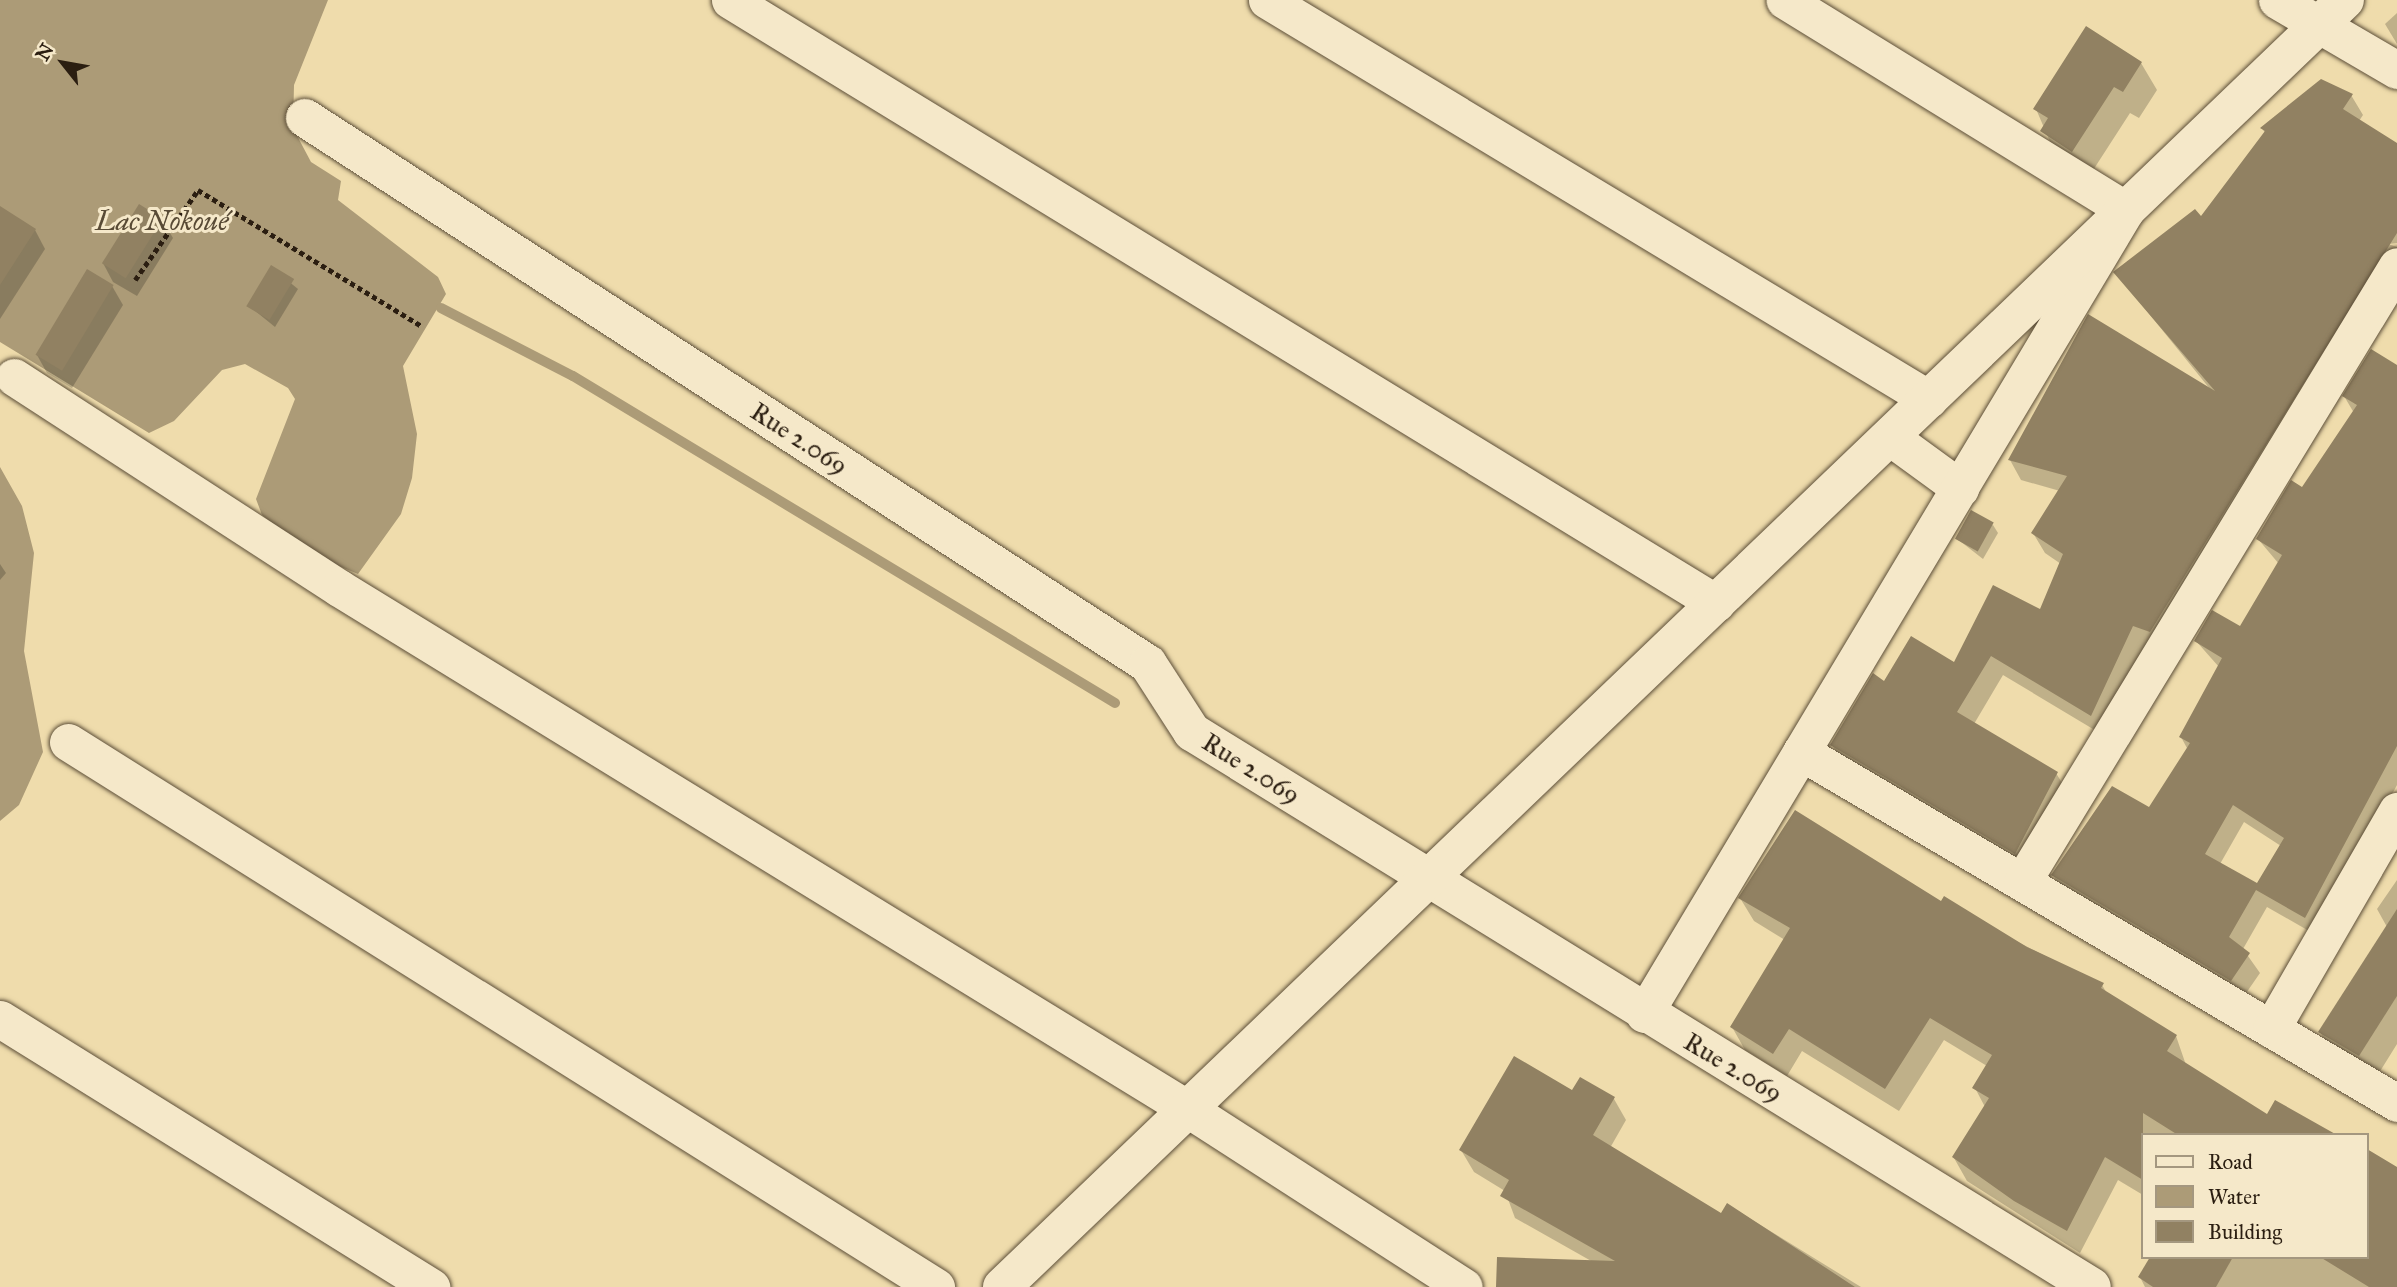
<!DOCTYPE html>
<meta charset="utf-8">
<style>
body{margin:0}
#map{position:relative;width:2397px;height:1287px;overflow:hidden;background:#efdcac;font-family:"IM FELL Great Primer",serif}
div>[style]{position:absolute}
.water>*{inset:0;background:#ac9b77}
.shadow>*{inset:0;background:#0003}
.stream>*{height:10px;margin:-5px;padding:0 5px;transform-origin:5px;border-radius:5px;background:#ac9b77}
.building>*{inset:0;background:#918162;transform-origin:0 0}
.path>*{height:4.5px;margin-top:-2.25px;transform-origin:0;background:repeating-linear-gradient(90deg,#2b1e11 0 5px,transparent 0 8.5px)}
.roads{filter:drop-shadow(0 0 2px #5c4e38) drop-shadow(0 0 2px #5c4e38)}
.minor>*{height:37px;margin:-18.5px;padding:0 18.5px;transform-origin:18.5px;border-radius:18.5px;background:#f5e8c9}
.tertiary>*{height:38px;margin:-19px;padding:0 19px;transform-origin:19px;border-radius:19px;background:#f5e8c9}
span{translate:-50% -50%;white-space:nowrap;text-align:center;line-height:1.15;-webkit-text-stroke:6px #f5e8c9;paint-order:stroke}
.street-label{font-size:26px;color:#2b1e11}
.water-label{font-size:28px;color:#584a35;font-style:italic}
.legend{position:absolute;left:2141px;top:1133px;width:228px;height:126px;box-sizing:border-box;background:#f5e8c9;border:2px solid #a4977f;margin:0;padding:9px 12px;list-style:none;font-size:21px;color:#2b1e11}
.legend li{display:flex;align-items:center;gap:14px;height:35px}
.legend b{width:35px;border:2px solid #a4977f}
.north{position:absolute;left:28px;top:28px;width:70px;height:70px;-webkit-text-stroke:5px #f5e8c9;paint-order:stroke;rotate:301deg;font-size:19px;font-weight:700;line-height:28px;text-align:center;color:#2b1e11}
.north::after{content:'';display:block;margin:auto;width:24px;height:32px;background:#2b1e11;clip-path:polygon(50% 0,100% 100%,50% 72%,0 100%)}
</style>
<div id="map">
<div class="water">
<div style="clip-path:polygon(0 0,328px 0,294px 85px,293px 128px,311px 162px,341px 181px,338px 200px,438px 277px,446px 294px,403px 366px,417px 434px,412px 478px,401px 514px,358px 574px,310px 554px,262px 515px,256px 499px,295px 399px,288px 388px,245px 364px,222px 370px,174px 421px,149px 433px,0 342px)"></div>
<div style="clip-path:polygon(0 467px,22px 506px,34px 553px,24px 651px,43px 752px,19px 805px,0 821px)"></div>
</div>
<div class="shadow">
<div style="clip-path:polygon(2397px 13px,2397px 44px,2385px 24px)"></div>
<div style="clip-path:polygon(2141px 63px,2157px 90px,2139px 118px,2130px 113px,2088px 178px,2057px 158px,2036px 109px)"></div>
<div style="clip-path:polygon(2351px 95px,2363px 115px,2359px 121px,2397px 145px,2397px 243px,2388px 244px,2397px 247px,2397px 271px,2103px 735px,2003px 675px,1974px 724px,2056px 773px,2068px 793px,2026px 872px,1844px 765px,1832px 745px,1885px 683px,1954px 664px,2041px 611px,2061px 564px,2045px 553px,2033px 533px,2060px 491px,2021px 480px,2010px 460px,2210px 389px,2116px 273px,2201px 219px,2265px 133px,2262px 128px)"></div>
<div style="clip-path:polygon(162px 220px,173px 238px,137px 296px,113px 282px,103px 263px)"></div>
<div style="clip-path:polygon(0 222px,35px 230px,45px 249px,0 319px)"></div>
<div style="clip-path:polygon(272px 268px,298px 289px,275px 327px,249px 306px)"></div>
<div style="clip-path:polygon(112px 286px,123px 305px,72px 388px,47px 373px,37px 355px)"></div>
<div style="clip-path:polygon(evenodd,2397px 367px,2397px 785px,2316px 935px,2267px 907px,2243px 949px,2260px 973px,2242px 999px,2064px 894px,2053px 875px,2150px 809px,2188px 750px,2181px 737px,2219px 667px,2196px 641px,2241px 629px,2279px 564px,2258px 539px,2303px 489px,2354px 413px,2344px 396px,2397px 367px,2244px 822px,2281px 846px,2258px 886px,2220px 864px,2244px 822px)"></div>
<div style="clip-path:polygon(1993px 525px,1998px 533px,1983px 559px,1956px 538px)"></div>
<div style="clip-path:polygon(0 564px,6px 573px,0 580px)"></div>
<div style="clip-path:polygon(2397px 880px,2397px 1044px,2374px 1081px,2335px 1058px,2320px 1032px,2387px 927px,2377px 909px)"></div>
<div style="clip-path:polygon(1740px 898px,1942px 903px,2102px 985px,2108px 995px,2176px 1036px,2186px 1065px,2268px 1117px,2320px 1135px,2143px 1135px,2143px 1195px,2118px 1180px,2080px 1253px,1967px 1181px,1954px 1158px,1985px 1107px,1975px 1088px,1987px 1066px,1944px 1040px,1899px 1111px,1802px 1051px,1787px 1076px,1745px 1050px,1732px 1027px,1785px 940px,1754px 921px)"></div>
<div style="clip-path:polygon(1573px 1093px,1614px 1099px,1626px 1120px,1610px 1148px,1722px 1215px,1728px 1205px,1861px 1287px,1497px 1287px,1593px 1262px,1515px 1218px,1505px 1191px,1474px 1172px,1461px 1150px)"></div>
<div style="clip-path:polygon(2397px 1169px,2397px 1287px,2145px 1287px,2140px 1277px,2152px 1257px,2367px 1257px)"></div>
</div>
<div class="stream">
<div style="left:441px;top:308px;width:148px;rotate:27.3deg"></div>
<div style="left:573px;top:376px;width:633px;rotate:31.1deg"></div>
</div>
<div class="building">
<div style="clip-path:polygon(2086px 26px,2142px 62px,2123px 92px,2114px 87px,2072px 152px,2040px 131px,2048px 118px,2033px 109px)"></div>
<div style="clip-path:polygon(2321px 79px,2353px 94px,2343px 109px,2397px 143px,2397px 233px,2150px 632px,2133px 626px,2091px 716px,1991px 656px,1957px 712px,2058px 772px,2015px 854px,1830px 745px,1873px 673px,1884px 681px,1911px 636px,1954px 662px,1993px 585px,2040px 609px,2063px 554px,2031px 533px,2067px 476px,2008px 460px,2088px 314px,2215px 391px,2113px 272px,2195px 209px,2201px 216px,2265px 131px,2260px 128px)"></div>
<div style="left:139px;top:204px;width:28px;height:70px;rotate:32deg"></div>
<div style="clip-path:polygon(0 206px,36px 229px,0 285px)"></div>
<div style="left:271px;top:265px;width:27px;height:48px;rotate:31deg"></div>
<div style="left:87px;top:269px;width:31px;height:100px;rotate:31deg"></div>
<div style="clip-path:polygon(evenodd,2371px 349px,2397px 365px,2397px 746px,2305px 918px,2256px 890px,2229px 937px,2250px 953px,2231px 981px,2051px 875px,2112px 786px,2149px 807px,2190px 743px,2179px 737px,2222px 658px,2194px 641px,2212px 610px,2240px 626px,2282px 555px,2256px 539px,2291px 480px,2302px 487px,2357px 405px,2342px 396px,2371px 349px,2233px 805px,2284px 838px,2257px 883px,2205px 854px,2233px 805px)"></div>
<div style="left:1971px;top:510px;width:26px;height:33px;rotate:29deg"></div>
<div style="clip-path:polygon(1795px 810px,1941px 901px,1944px 896px,2027px 947px,2104px 983px,2101px 988px,2177px 1035px,2167px 1051px,2267px 1114px,2275px 1100px,2337px 1135px,2178px 1135px,2143px 1113px,2143px 1180px,2105px 1157px,2067px 1231px,2014px 1201px,1952px 1157px,1989px 1098px,1972px 1088px,1992px 1055px,1930px 1018px,1885px 1089px,1789px 1029px,1773px 1054px,1730px 1027px,1790px 928px,1738px 898px)"></div>
<div style="clip-path:polygon(2397px 909px,2397px 996px,2359px 1056px,2318px 1032px)"></div>
<div style="clip-path:polygon(1514px 1056px,1572px 1090px,1580px 1077px,1615px 1097px,1593px 1135px,1721px 1213px,1727px 1203px,1855px 1287px,1496px 1287px,1497px 1257px,1615px 1261px,1500px 1196px,1509px 1180px,1459px 1150px)"></div>
<div style="clip-path:polygon(2367px 1149px,2397px 1167px,2397px 1287px,2369px 1287px,2320px 1257px,2367px 1257px)"></div>
<div style="clip-path:polygon(2150px 1257px,2233px 1257px,2216px 1287px,2153px 1287px,2138px 1277px)"></div>
</div>
<div class="path">
<div style="left:135px;top:280px;width:110px;rotate:-55deg"></div>
<div style="left:198px;top:190px;width:262px;rotate:31.3deg"></div>
</div>
<div class="roads">
<div class="minor">
<div style="left:730px;top:0;width:1156px;rotate:31.45deg"></div>
<div style="left:1267px;top:0;width:773px;rotate:31.08deg"></div>
<div style="left:2277px;top:0;width:139px;rotate:30.3deg"></div>
<div style="left:14px;top:377px;width:387px;rotate:33deg"></div>
<div style="left:339px;top:588px;width:996px;rotate:31.54deg"></div>
<div style="left:1188px;top:1109px;width:328px;rotate:32.8deg"></div>
<div style="left:1890px;top:437px;width:87px;rotate:36.1deg"></div>
<div style="left:68px;top:742px;width:1025px;rotate:32.12deg"></div>
<div style="left:1801px;top:752px;width:692px;rotate:30.49deg"></div>
<div style="left:2022px;top:882px;width:721px;rotate:-58.67deg"></div>
<div style="left:1644px;top:1014px;width:937px;rotate:-59.06deg"></div>
<div style="left:2126px;top:210px;width:401px;rotate:-148.4deg"></div>
<div style="left:0;top:1019px;width:508px;rotate:31.87deg"></div>
<div style="left:2271px;top:1029px;width:252px;rotate:-60deg"></div>
</div>
<div class="tertiary">
<div style="left:305px;top:118px;width:1004px;rotate:32.93deg"></div>
<div style="left:1148px;top:664px;width:81px;rotate:57.1deg"></div>
<div style="left:1192px;top:732px;width:1057px;rotate:31.66deg"></div>
<div style="left:1002px;top:1287px;width:1860px;rotate:-43.78deg"></div>
</div>
</div>
<div class="street-label">
<span style="left:799px;top:439px;rotate:33deg">Rue 2.069</span>
<span style="left:1251px;top:769px;rotate:32deg">Rue 2.069</span>
<span style="left:1733px;top:1068px;rotate:31deg">Rue 2.069</span>
</div>
<div class="water-label">
<span style="left:162px;top:221px">Lac Nokoué</span>
</div>
<ul class="legend">
<li><b style="height:9px;background:#f5e8c9"></b>Road</li>
<li><b style="height:19px;background:#ac9b77"></b>Water</li>
<li><b style="height:19px;background:#918162"></b>Building</li>
</ul>
<div class="north">N</div>
</div>
